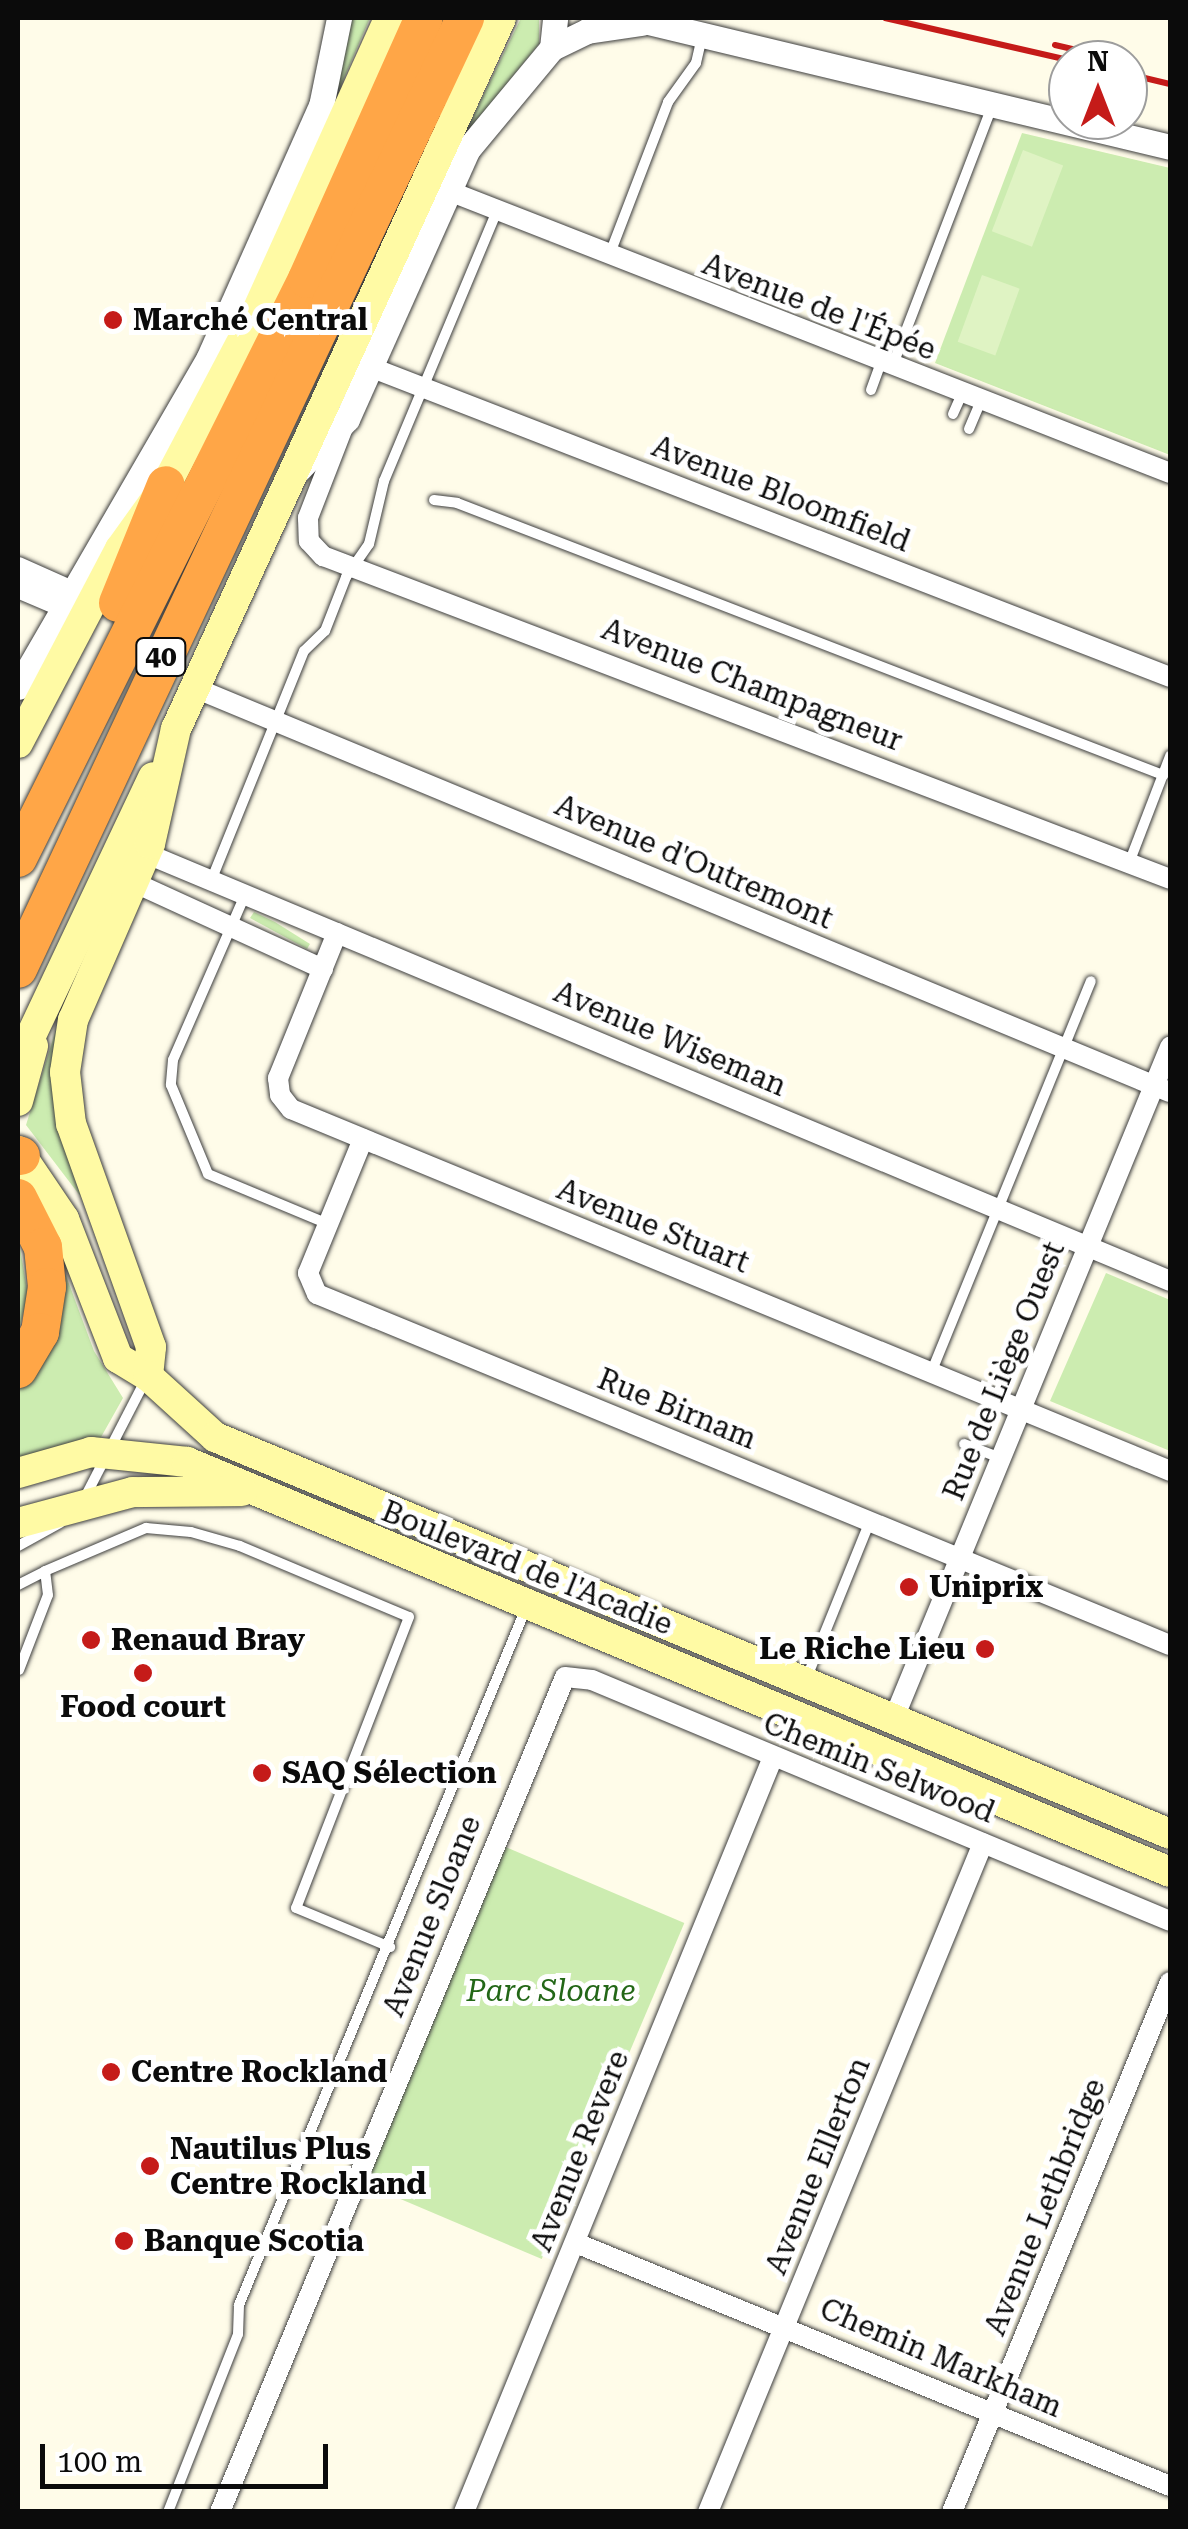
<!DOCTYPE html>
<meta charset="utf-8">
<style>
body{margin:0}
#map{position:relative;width:1188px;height:2529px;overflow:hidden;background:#fffce9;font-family:"Roboto Serif",serif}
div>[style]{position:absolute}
.green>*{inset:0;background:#ccecb0;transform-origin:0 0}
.pitch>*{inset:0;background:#dff3c3;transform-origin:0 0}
.roads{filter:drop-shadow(0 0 2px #3e3e3e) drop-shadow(0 0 2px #3e3e3e)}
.service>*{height:10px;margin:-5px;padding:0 5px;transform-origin:5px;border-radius:5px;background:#fff}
.minor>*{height:20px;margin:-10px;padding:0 10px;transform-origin:10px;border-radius:10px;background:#fff}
.tertiary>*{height:25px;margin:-12.5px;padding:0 12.5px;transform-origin:12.5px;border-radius:12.5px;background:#fff}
.secondary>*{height:30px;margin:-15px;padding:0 15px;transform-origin:15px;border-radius:15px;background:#fffaa4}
.motorway>*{height:38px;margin:-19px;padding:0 19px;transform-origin:19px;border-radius:19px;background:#ffa647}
.rail>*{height:6px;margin:-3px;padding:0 3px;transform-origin:3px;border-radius:3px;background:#c51b19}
.dots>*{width:28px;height:28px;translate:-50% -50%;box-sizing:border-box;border:5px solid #fff;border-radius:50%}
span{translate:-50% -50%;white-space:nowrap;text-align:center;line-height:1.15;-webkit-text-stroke:10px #fff;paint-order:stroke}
.shield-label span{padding:2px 8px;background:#fff;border:2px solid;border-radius:8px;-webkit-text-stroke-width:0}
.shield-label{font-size:28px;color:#0b0b0b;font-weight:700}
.street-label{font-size:30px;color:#0b0b0b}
.poi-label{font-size:30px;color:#0b0b0b;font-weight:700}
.left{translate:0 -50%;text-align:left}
.right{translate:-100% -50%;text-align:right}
.park-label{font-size:30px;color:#236717;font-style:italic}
.frame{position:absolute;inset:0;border:20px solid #0b0b0b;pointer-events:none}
.north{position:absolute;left:1048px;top:40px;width:100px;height:100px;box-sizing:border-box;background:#fff;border:2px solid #9d9d9d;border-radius:50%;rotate:0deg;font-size:28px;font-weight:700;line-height:40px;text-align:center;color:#0b0b0b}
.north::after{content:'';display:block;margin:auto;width:35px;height:45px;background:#c51b19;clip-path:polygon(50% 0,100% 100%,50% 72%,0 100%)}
.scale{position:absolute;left:40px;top:2444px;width:288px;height:45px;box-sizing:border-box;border:5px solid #0b0b0b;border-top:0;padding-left:12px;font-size:30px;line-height:35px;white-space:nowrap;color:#0b0b0b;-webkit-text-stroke:8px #fff;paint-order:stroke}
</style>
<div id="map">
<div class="green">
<div style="clip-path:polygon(349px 18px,370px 18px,326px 120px)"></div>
<div style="clip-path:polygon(521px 18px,539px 18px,539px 44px,463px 137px)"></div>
<div style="clip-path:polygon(1022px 133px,1170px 168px,1170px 455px,935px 363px)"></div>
<div style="clip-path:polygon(254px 912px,275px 922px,310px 944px,307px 949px,250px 918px)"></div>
<div style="clip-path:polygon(58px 1023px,63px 1142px,81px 1197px,26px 1125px)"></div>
<div style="clip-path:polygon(18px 1236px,28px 1295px,18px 1334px)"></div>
<div style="clip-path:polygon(62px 1265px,94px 1351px,123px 1398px,100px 1439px,18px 1459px,18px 1392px,37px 1364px)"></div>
<div style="clip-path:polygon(1106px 1273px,1170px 1300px,1170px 1451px,1050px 1401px)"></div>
<div style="left:503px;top:1846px;width:197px;height:365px;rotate:23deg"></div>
</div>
<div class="pitch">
<div style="left:1023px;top:150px;width:43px;height:87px;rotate:21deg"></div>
<div style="left:982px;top:275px;width:40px;height:71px;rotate:20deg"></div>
</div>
<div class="roads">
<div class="service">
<div style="left:609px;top:256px;width:165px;rotate:-69deg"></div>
<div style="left:668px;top:102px;width:48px;rotate:-54.3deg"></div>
<div style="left:696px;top:63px;width:26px;rotate:-77deg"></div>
<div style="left:892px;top:367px;width:279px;rotate:-69deg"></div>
<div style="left:871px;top:390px;width:29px;rotate:-70deg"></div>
<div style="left:953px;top:414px;width:22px;rotate:-66deg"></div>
<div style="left:969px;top:429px;width:30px;rotate:-67deg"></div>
<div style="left:434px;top:500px;width:23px;rotate:7deg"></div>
<div style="left:457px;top:503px;width:757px;rotate:21.07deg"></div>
<div style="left:1129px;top:863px;width:115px;rotate:-69deg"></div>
<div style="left:211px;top:881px;width:248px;rotate:-68deg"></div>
<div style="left:304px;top:651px;width:29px;rotate:-44deg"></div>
<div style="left:325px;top:631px;width:58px;rotate:-68.7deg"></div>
<div style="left:346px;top:577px;width:40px;rotate:-55.1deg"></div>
<div style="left:369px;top:544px;width:65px;rotate:-76.6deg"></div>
<div style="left:384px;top:481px;width:290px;rotate:-67.3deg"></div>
<div style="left:245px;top:895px;width:180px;rotate:113.6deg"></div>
<div style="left:173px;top:1060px;width:25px;rotate:95deg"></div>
<div style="left:171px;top:1085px;width:96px;rotate:67.4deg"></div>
<div style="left:208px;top:1174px;width:130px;rotate:22.6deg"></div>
<div style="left:931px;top:1373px;width:423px;rotate:-67.8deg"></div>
<div style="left:964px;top:1444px;width:39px;rotate:21deg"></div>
<div style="left:83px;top:1501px;width:137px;rotate:-62.7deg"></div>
<div style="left:18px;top:1546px;width:48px;rotate:-28.7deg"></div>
<div style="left:18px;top:1585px;width:30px;rotate:-27deg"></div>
<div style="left:19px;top:1670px;width:80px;rotate:-68.9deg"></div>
<div style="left:48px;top:1595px;width:24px;rotate:-97deg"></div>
<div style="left:45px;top:1571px;width:110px;rotate:-23.1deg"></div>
<div style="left:146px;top:1528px;width:45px;rotate:5.1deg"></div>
<div style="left:191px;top:1532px;width:51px;rotate:15.9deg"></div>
<div style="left:240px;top:1546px;width:183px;rotate:22.8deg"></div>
<div style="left:409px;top:1617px;width:312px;rotate:111.2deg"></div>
<div style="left:296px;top:1908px;width:102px;rotate:22.5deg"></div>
<div style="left:807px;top:1677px;width:168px;rotate:-68deg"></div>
<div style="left:168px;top:2512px;width:191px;rotate:-68.5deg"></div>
<div style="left:238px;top:2334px;width:29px;rotate:-88deg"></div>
<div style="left:239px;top:2305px;width:754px;rotate:-67.62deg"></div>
</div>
<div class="minor">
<div style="left:449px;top:191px;width:774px;rotate:21.36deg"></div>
<div style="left:370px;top:367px;width:858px;rotate:21.18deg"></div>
<div style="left:344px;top:425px;width:100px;rotate:111.2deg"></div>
<div style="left:308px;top:518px;width:23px;rotate:88deg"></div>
<div style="left:309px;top:541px;width:21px;rotate:47deg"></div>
<div style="left:323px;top:556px;width:906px;rotate:20.87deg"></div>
<div style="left:18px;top:567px;width:57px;rotate:23.9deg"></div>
<div style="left:18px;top:588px;width:46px;rotate:23.2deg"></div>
<div style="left:195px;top:688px;width:1055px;rotate:22.51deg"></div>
<div style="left:145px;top:853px;width:1111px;rotate:22.66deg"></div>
<div style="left:133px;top:882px;width:209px;rotate:24.6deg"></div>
<div style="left:337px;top:933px;width:157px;rotate:112.1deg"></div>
<div style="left:278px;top:1078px;width:17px;rotate:83deg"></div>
<div style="left:280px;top:1095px;width:18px;rotate:52deg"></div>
<div style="left:291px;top:1109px;width:951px;rotate:22.38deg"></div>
<div style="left:363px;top:1139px;width:145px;rotate:112.3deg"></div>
<div style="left:308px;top:1273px;width:23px;rotate:67deg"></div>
<div style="left:317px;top:1294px;width:922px;rotate:22.37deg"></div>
<div style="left:894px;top:1718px;width:726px;rotate:-67.64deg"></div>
<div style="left:576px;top:2243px;width:642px;rotate:22.25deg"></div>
<div style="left:220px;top:2512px;width:903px;rotate:-67.55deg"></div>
<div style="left:565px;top:1677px;width:27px;rotate:6deg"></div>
<div style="left:592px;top:1680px;width:626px;rotate:22.63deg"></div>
<div style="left:464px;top:2512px;width:816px;rotate:-67.74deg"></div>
<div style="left:708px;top:2512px;width:723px;rotate:-67.65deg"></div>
<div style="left:952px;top:2512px;width:573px;rotate:-67.64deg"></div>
</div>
<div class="tertiary">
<div style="left:632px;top:18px;width:553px;rotate:13.48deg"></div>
<div style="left:552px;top:48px;width:39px;rotate:-26deg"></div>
<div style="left:587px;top:31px;width:55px;rotate:-8.4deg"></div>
<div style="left:299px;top:469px;width:69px;rotate:-46.2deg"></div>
<div style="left:347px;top:419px;width:296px;rotate:-65.9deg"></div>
<div style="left:468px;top:149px;width:131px;rotate:-50.3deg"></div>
<div style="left:552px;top:48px;width:30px;rotate:-84deg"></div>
<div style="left:18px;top:687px;width:381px;rotate:-59.9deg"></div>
<div style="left:209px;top:357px;width:275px;rotate:-66deg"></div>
<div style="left:321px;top:106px;width:90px;rotate:-78.4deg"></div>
</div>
<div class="secondary">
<div style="left:18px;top:743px;width:219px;rotate:-62.3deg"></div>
<div style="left:120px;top:549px;width:79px;rotate:-54.3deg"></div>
<div style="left:166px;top:485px;width:184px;rotate:-62.2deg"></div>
<div style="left:252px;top:322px;width:333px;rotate:-65.7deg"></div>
<div style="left:18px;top:1063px;width:316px;rotate:-64.7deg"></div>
<div style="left:18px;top:1101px;width:57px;rotate:-74.7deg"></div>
<div style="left:18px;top:1151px;width:82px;rotate:55.9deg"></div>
<div style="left:64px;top:1219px;width:149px;rotate:68.8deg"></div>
<div style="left:118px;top:1358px;width:35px;rotate:31deg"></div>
<div style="left:148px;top:1376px;width:91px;rotate:42.3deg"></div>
<div style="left:215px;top:1437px;width:1034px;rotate:22.57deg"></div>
<div style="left:148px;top:1376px;width:29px;rotate:-84deg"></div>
<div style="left:151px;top:1347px;width:237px;rotate:-109.7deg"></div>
<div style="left:71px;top:1124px;width:52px;rotate:-96.6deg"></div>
<div style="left:65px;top:1072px;width:53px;rotate:-81.3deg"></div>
<div style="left:73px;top:1020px;width:192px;rotate:-66.4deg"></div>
<div style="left:150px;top:844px;width:118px;rotate:-77.3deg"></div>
<div style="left:176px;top:729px;width:782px;rotate:-65.43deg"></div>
<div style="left:18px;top:1473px;width:76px;rotate:-16deg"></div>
<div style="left:91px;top:1452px;width:97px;rotate:5.9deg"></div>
<div style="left:187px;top:1462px;width:1065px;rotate:22.64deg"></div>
<div style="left:18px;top:1523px;width:119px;rotate:-15.1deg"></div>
<div style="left:133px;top:1492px;width:109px;rotate:-0.5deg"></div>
</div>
<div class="motorway">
<div style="left:118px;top:603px;width:127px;rotate:-67.9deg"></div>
<div style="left:18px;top:858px;width:647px;rotate:-63.47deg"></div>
<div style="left:307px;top:279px;width:286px;rotate:-65.9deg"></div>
<div style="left:18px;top:969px;width:1051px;rotate:-64.82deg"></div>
<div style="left:18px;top:1155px;width:3px;rotate:18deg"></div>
<div style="left:18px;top:1198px;width:55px;rotate:63deg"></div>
<div style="left:43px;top:1247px;width:40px;rotate:84.3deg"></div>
<div style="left:47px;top:1287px;width:46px;rotate:98.8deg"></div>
<div style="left:40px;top:1332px;width:43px;rotate:120.7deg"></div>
</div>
</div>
<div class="rail">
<div style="left:885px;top:18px;width:188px;rotate:12.9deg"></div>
<div style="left:1055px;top:45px;width:67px;rotate:13deg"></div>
<div style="left:1128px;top:74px;width:43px;rotate:13.4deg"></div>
</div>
<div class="dots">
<div style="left:113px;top:320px;background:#c51b19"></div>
<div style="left:909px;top:1587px;background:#c51b19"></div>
<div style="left:91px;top:1640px;background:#c51b19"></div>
<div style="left:985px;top:1649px;background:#c51b19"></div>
<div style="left:143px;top:1673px;background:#c51b19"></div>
<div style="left:262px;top:1773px;background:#c51b19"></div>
<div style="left:111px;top:2072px;background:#c51b19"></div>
<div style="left:150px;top:2166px;background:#c51b19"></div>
<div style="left:124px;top:2241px;background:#c51b19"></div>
</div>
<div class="shield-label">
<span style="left:161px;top:657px">40</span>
</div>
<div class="street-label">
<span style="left:819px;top:307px;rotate:21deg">Avenue de l'Épée</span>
<span style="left:781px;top:494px;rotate:21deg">Avenue Bloomfield</span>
<span style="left:752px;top:685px;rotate:21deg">Avenue Champagneur</span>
<span style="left:694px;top:862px;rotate:23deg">Avenue d'Outremont</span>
<span style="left:670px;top:1039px;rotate:23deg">Avenue Wiseman</span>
<span style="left:653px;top:1226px;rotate:22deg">Avenue Stuart</span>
<span style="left:1004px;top:1371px;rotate:-68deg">Rue de Liège Ouest</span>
<span style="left:677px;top:1409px;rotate:22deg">Rue Birnam</span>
<span style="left:527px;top:1568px;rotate:22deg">Boulevard de l'Acadie</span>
<span style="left:879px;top:1768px;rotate:22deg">Chemin Selwood</span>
<span style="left:432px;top:1916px;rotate:-68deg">Avenue Sloane</span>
<span style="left:580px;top:2151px;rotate:-68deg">Avenue Revere</span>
<span style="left:818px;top:2166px;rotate:-68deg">Avenue Ellerton</span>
<span style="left:1045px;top:2207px;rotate:-68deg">Avenue Lethbridge</span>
<span style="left:941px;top:2358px;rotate:23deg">Chemin Markham</span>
</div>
<div class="poi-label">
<span class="left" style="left:133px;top:320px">Marché Central</span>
<span class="left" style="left:929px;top:1587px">Uniprix</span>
<span class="left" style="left:111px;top:1640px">Renaud Bray</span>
<span class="right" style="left:965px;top:1649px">Le Riche Lieu</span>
<span style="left:143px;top:1707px">Food court</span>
<span class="left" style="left:282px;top:1773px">SAQ Sélection</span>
<span class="left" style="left:131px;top:2072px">Centre Rockland</span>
<span class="left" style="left:170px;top:2166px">Nautilus Plus<br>Centre Rockland</span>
<span class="left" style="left:144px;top:2241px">Banque Scotia</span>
</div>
<div class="park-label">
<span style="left:551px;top:1991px">Parc Sloane</span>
</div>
<div class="frame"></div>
<div class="north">N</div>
<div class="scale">100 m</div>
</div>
